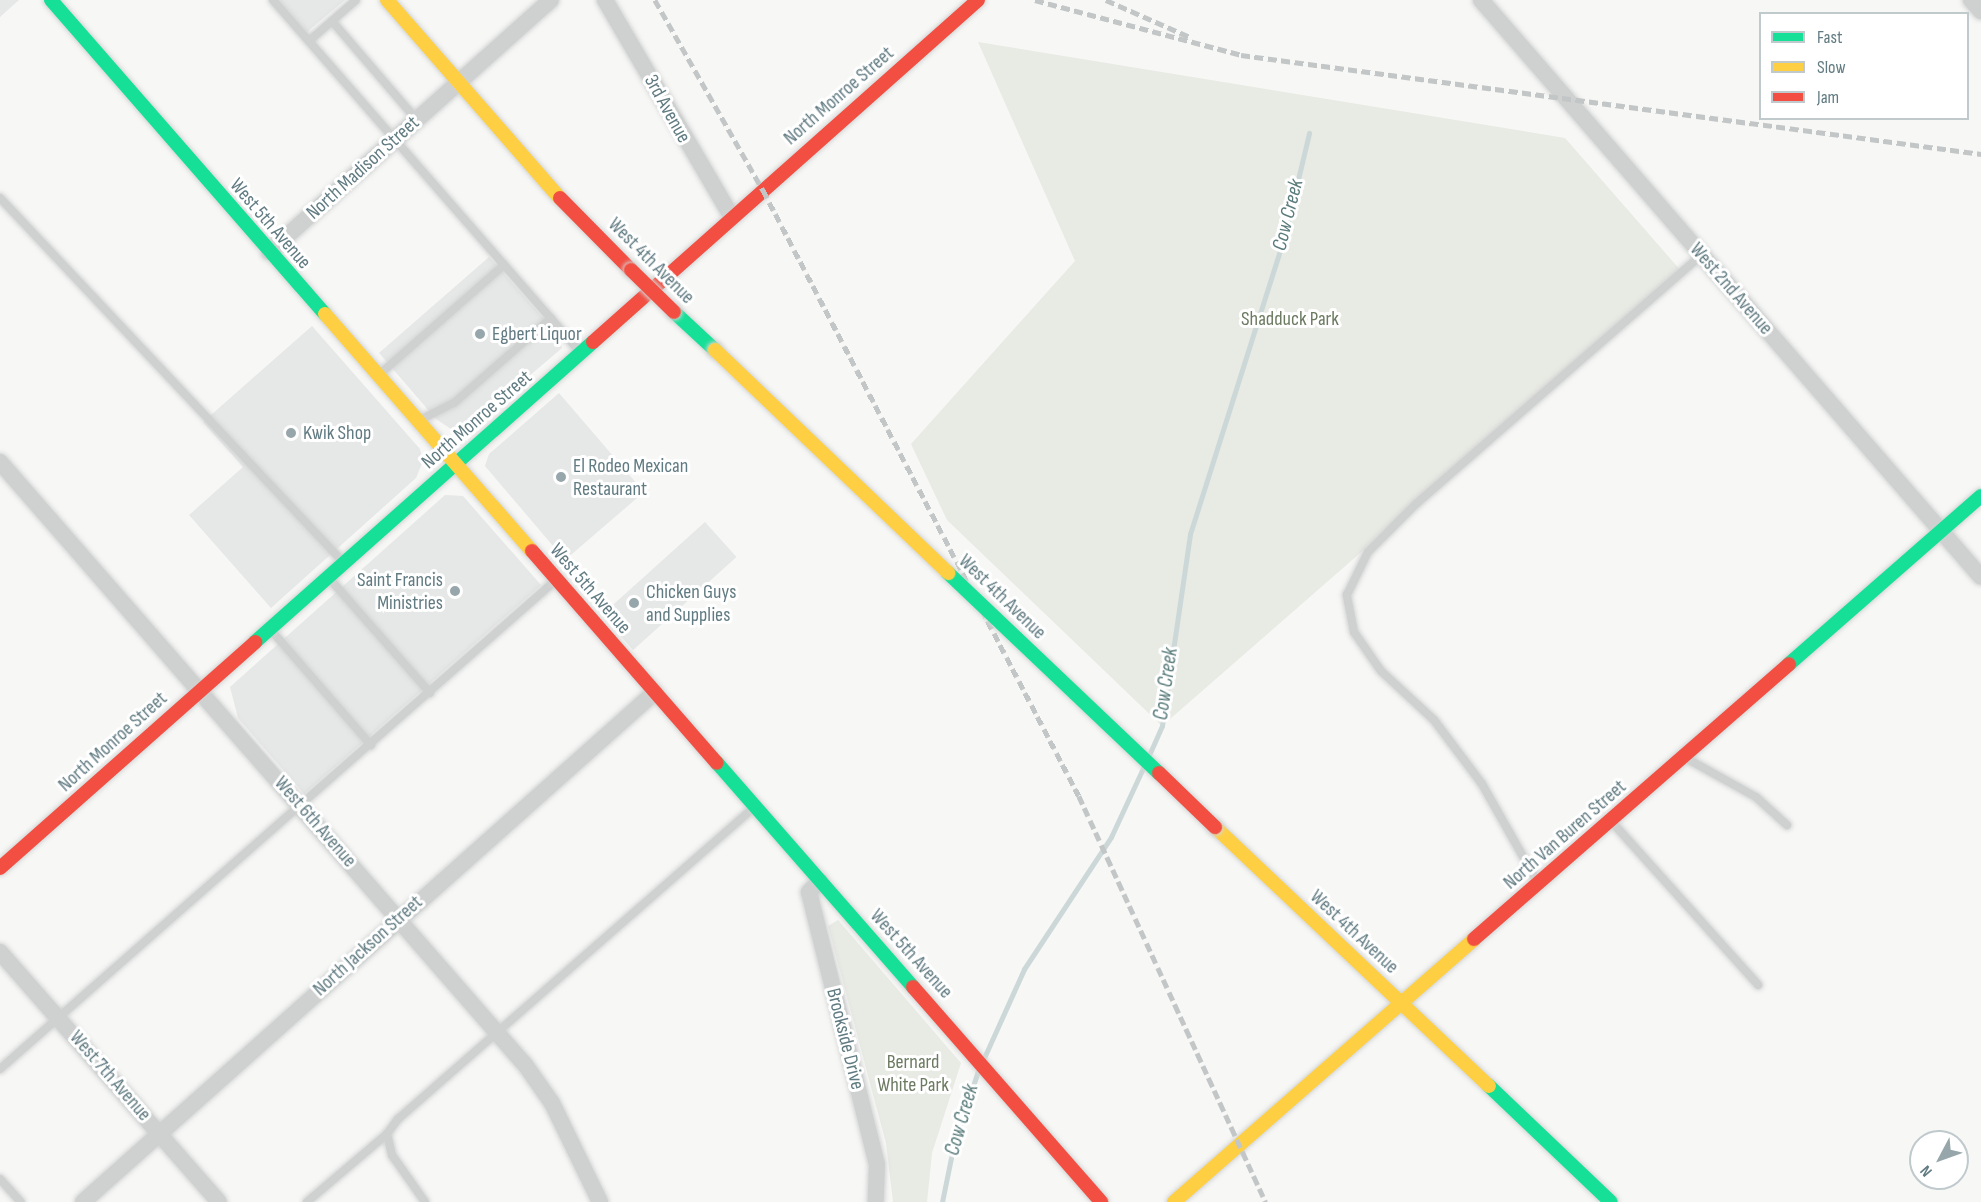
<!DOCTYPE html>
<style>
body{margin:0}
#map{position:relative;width:1981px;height:1202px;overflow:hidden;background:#f7f7f6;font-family:"Sofia Sans Condensed",sans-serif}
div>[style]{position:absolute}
.built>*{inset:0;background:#e6e7e7;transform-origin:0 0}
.green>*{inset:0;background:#e8eae4}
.stream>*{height:5px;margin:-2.5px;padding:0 2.5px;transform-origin:2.5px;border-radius:2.5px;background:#ccd8d8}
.roads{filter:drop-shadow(0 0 2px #d3d5d4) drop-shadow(0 0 2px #d3d5d4)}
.lane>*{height:8px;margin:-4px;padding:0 4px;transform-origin:4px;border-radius:4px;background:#cfd1d1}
.street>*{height:16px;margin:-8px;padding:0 8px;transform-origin:8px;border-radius:8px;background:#cfd1d1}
.fast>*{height:14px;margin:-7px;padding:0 7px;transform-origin:7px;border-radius:7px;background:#16e098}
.slow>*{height:14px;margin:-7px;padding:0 7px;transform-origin:7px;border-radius:7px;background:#ffcf43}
.jam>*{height:14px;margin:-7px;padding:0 7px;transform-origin:7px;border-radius:7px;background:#f24e42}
.rail>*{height:4.5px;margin-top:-2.25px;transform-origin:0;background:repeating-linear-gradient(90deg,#c3c6c6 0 9px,transparent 0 13.5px)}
.bridges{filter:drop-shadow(0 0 2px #d3d5d4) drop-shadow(0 0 2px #d3d5d4)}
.fast-bridge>*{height:14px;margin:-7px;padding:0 7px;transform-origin:7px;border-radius:7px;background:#16e098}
.slow-bridge>*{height:14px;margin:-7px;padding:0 7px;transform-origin:7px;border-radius:7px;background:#ffcf43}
.jam-bridge>*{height:14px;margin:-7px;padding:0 7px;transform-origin:7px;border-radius:7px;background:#f24e42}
.dots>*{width:16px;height:16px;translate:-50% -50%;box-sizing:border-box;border:3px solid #fff;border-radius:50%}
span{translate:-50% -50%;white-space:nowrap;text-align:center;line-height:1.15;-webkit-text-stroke:6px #fff;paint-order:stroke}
.street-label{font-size:20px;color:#617b82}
.park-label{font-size:20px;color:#6b7a60}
.poi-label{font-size:20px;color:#617b82}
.left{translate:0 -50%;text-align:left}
.right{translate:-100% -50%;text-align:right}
.water-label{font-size:21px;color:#5b7c7c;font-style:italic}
.legend{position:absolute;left:1759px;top:12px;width:210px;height:108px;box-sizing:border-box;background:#fff;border:2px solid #c0cacd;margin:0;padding:8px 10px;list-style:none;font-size:18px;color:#617b82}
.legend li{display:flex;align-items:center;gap:12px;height:30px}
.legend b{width:30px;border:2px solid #c0cacd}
.north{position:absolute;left:1909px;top:1130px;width:60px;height:60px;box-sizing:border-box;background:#fff;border:2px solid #c0cacd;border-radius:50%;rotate:229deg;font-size:16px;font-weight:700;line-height:24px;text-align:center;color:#617b82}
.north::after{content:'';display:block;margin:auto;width:21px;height:27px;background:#96a6ab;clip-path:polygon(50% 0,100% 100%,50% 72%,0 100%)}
</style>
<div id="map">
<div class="built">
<div style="clip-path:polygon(0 0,19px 0,0 17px)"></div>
<div style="clip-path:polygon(279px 0,345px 0,307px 32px)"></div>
<div style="clip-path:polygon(489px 257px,559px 336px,562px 348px,460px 435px,436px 419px,379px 353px)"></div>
<div style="clip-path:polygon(312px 326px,420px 449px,423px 461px,416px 478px,271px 608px,189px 515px,243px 467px,203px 422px)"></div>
<div style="clip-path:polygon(559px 393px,644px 492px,565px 560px,485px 466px,489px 454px)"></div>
<div style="clip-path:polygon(445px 495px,463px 496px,541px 585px,304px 794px,238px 718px,230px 687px)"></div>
<div style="left:705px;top:522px;width:47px;height:139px;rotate:48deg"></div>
</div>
<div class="green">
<div style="clip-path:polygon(978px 42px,1565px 138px,1682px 272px,1162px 726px,947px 520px,911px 444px,1075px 261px)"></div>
<div style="clip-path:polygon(838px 920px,961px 1063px,932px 1153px,927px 1202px,893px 1202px,886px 1143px,828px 926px)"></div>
</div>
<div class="stream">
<div style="left:1149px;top:755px;width:32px;rotate:-66deg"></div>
<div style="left:1162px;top:726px;width:194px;rotate:-81.7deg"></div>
<div style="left:1190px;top:534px;width:315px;rotate:-72.4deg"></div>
<div style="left:1285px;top:234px;width:104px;rotate:-76.6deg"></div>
<div style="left:983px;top:1060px;width:100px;rotate:-65.7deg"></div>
<div style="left:1024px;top:969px;width:158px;rotate:-56.6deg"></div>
<div style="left:1111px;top:837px;width:78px;rotate:-65.1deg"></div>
<div style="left:942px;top:1202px;width:60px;rotate:-78.5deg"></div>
<div style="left:954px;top:1143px;width:76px;rotate:-71.6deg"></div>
</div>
<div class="roads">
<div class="lane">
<div style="left:273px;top:0;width:466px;rotate:48.9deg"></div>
<div style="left:332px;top:21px;width:130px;rotate:49.4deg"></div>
<div style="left:309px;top:41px;width:62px;rotate:-41.1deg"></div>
<div style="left:0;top:198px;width:500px;rotate:46.7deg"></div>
<div style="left:381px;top:373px;width:164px;rotate:-41.3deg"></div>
<div style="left:420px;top:420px;width:38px;rotate:-27deg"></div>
<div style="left:454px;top:403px;width:129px;rotate:-41.2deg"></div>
<div style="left:329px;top:578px;width:153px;rotate:48.7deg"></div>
<div style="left:270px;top:629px;width:154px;rotate:49deg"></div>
<div style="left:1684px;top:757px;width:82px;rotate:29.1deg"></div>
<div style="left:1756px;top:797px;width:42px;rotate:42.1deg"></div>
<div style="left:1612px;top:822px;width:219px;rotate:48.1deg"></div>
<div style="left:1538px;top:883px;width:114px;rotate:-119.5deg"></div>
<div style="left:1482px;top:784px;width:80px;rotate:-126.9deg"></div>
<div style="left:1434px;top:720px;width:72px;rotate:-137.2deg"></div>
<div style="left:1381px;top:671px;width:47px;rotate:-124.7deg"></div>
<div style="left:1354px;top:632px;width:38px;rotate:-101deg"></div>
<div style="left:1347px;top:595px;width:48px;rotate:-64deg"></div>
<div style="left:1368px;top:552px;width:68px;rotate:-45deg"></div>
<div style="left:1416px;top:504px;width:378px;rotate:-41.1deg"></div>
<div style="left:0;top:1069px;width:740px;rotate:-41.33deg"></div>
<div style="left:0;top:1179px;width:31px;rotate:48deg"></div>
<div style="left:307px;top:1202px;width:105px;rotate:-40.4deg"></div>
<div style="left:425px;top:1202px;width:57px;rotate:-125.1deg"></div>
<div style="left:392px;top:1155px;width:22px;rotate:-103deg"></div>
<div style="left:387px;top:1134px;width:19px;rotate:-54deg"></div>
<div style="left:398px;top:1119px;width:475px;rotate:-41.2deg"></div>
</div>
<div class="street">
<div style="left:605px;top:0;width:251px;rotate:59.7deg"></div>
<div style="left:1481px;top:0;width:763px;rotate:49.09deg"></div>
<div style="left:1971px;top:0;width:15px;rotate:48deg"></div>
<div style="left:269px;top:252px;width:378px;rotate:-41.8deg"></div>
<div style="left:0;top:462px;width:801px;rotate:48.95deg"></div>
<div style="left:526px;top:1066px;width:45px;rotate:54.9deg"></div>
<div style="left:552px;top:1103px;width:110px;rotate:64.1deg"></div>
<div style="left:820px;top:881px;width:16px;rotate:135deg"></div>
<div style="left:809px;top:892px;width:280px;rotate:76deg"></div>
<div style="left:877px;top:1164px;width:38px;rotate:92deg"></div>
<div style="left:0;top:952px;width:332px;rotate:48.8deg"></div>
<div style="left:83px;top:1202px;width:766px;rotate:-41.72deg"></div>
</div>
<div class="fast">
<div style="left:51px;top:0;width:417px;rotate:48.9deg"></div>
<div style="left:674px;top:312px;width:56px;rotate:42.8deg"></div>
<div style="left:255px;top:642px;width:452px;rotate:-41.6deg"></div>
<div style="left:1789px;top:664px;width:255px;rotate:-41.2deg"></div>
<div style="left:717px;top:763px;width:298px;rotate:48.8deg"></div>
<div style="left:1489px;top:1086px;width:168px;rotate:43.6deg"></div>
</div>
<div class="slow">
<div style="left:387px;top:0;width:263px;rotate:48.9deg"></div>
<div style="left:325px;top:314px;width:315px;rotate:48.9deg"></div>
<div style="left:1215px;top:827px;width:377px;rotate:43.4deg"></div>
<div style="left:1174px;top:1202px;width:399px;rotate:-41.2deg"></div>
</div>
<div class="jam">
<div style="left:560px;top:198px;width:101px;rotate:45.4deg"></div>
<div style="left:593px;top:342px;width:515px;rotate:-41.62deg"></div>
<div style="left:532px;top:551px;width:281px;rotate:48.9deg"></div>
<div style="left:0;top:868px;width:341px;rotate:-41.5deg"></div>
<div style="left:1474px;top:939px;width:418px;rotate:-41.1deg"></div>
<div style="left:913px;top:987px;width:286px;rotate:48.8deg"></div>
</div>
</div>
<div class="rail">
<div style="left:655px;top:0;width:219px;rotate:60.4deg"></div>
<div style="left:763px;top:190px;width:683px;rotate:62.46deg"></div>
<div style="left:1079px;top:796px;width:447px;rotate:65.3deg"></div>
<div style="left:1035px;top:0;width:213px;rotate:14.9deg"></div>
<div style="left:1241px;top:55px;width:747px;rotate:7.62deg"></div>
<div style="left:1106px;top:0;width:92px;rotate:23.8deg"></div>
</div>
<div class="bridges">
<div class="fast-bridge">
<div style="left:948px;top:573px;width:291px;rotate:43.5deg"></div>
</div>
<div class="slow-bridge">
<div style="left:715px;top:350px;width:323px;rotate:43.7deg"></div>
</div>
<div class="jam-bridge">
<div style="left:631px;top:270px;width:60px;rotate:44.3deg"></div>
<div style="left:1159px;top:773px;width:78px;rotate:44deg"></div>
</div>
</div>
<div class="dots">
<div style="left:480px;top:334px;background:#96a6ab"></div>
<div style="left:291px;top:433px;background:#96a6ab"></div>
<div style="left:561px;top:477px;background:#96a6ab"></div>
<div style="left:455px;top:591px;background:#96a6ab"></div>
<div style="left:634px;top:603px;background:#96a6ab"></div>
</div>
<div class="street-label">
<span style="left:839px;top:96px;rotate:-41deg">North Monroe Street</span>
<span style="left:667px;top:109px;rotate:61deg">3rd Avenue</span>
<span style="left:363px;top:168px;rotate:-42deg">North Madison Street</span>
<span style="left:270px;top:224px;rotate:49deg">West 5th Avenue</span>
<span style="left:651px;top:261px;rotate:45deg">West 4th Avenue</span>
<span style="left:1731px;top:289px;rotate:49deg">West 2nd Avenue</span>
<span style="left:477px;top:420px;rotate:-41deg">North Monroe Street</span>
<span style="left:590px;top:589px;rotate:49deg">West 5th Avenue</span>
<span style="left:1002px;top:597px;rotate:44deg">West 4th Avenue</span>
<span style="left:113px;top:742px;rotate:-42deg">North Monroe Street</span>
<span style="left:315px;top:822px;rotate:49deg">West 6th Avenue</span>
<span style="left:1565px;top:835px;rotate:-41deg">North Van Buren Street</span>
<span style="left:1354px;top:932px;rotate:43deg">West 4th Avenue</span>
<span style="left:368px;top:946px;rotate:-42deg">North Jackson Street</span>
<span style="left:911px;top:954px;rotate:48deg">West 5th Avenue</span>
<span style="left:845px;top:1039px;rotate:76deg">Brookside Drive</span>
<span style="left:110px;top:1076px;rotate:49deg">West 7th Avenue</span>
</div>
<div class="park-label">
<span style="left:1290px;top:319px">Shadduck Park</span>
<span style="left:913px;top:1074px">Bernard<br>White Park</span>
</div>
<div class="poi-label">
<span class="left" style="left:492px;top:334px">Egbert Liquor</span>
<span class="left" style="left:303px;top:433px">Kwik Shop</span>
<span class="left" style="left:573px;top:478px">El Rodeo Mexican<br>Restaurant</span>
<span class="right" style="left:443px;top:592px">Saint Francis<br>Ministries</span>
<span class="left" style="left:646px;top:604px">Chicken Guys<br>and Supplies</span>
</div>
<div class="water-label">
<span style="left:1288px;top:215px;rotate:-76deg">Cow Creek</span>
<span style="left:1166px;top:684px;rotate:-82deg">Cow Creek</span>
<span style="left:962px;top:1120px;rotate:-74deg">Cow Creek</span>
</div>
<ul class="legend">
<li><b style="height:8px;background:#16e098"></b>Fast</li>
<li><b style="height:8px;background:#ffcf43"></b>Slow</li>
<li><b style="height:8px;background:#f24e42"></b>Jam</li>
</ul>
<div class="north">N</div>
</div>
